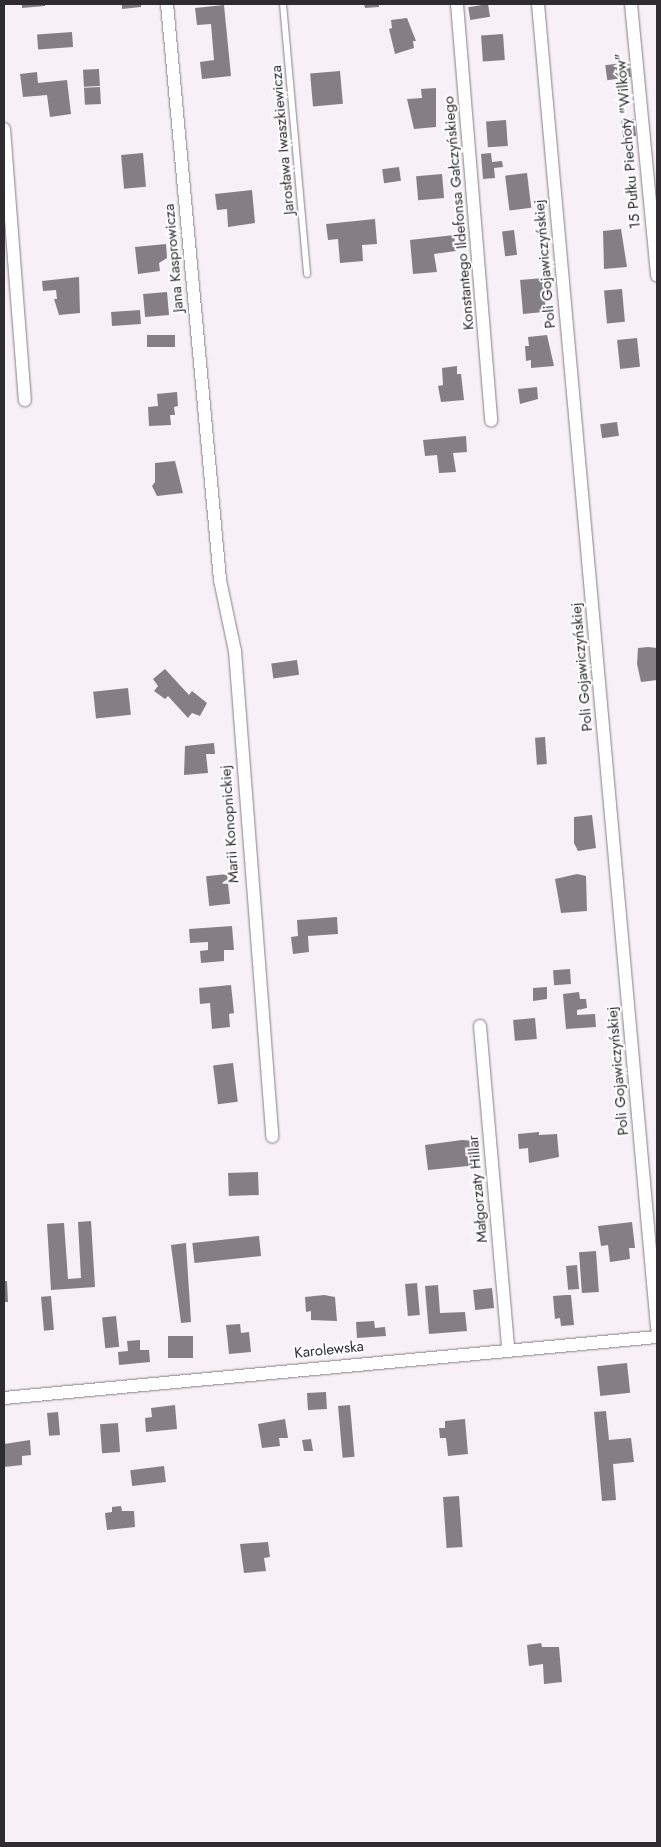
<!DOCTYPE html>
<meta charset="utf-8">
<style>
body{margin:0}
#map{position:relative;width:661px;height:1847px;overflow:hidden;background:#f7f0f5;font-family:Jost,sans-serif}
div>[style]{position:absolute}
.building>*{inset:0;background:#857f84;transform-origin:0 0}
.roads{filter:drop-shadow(0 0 1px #857e83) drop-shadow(0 0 1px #857e83)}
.service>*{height:6px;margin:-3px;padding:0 3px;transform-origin:3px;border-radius:3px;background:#fff}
.minor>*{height:12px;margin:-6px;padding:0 6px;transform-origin:6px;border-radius:6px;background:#fff}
span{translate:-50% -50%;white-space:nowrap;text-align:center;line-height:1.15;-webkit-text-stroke:4px #fff;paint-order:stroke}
.street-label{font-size:15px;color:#2e2c2e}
.frame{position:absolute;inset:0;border:5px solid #2e2c2e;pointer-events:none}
</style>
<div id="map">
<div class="building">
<div style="clip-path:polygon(22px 4px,45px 4px,45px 6px,22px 8px)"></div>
<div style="clip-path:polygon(122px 4px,141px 4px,141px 7px,122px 9px)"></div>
<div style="clip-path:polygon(364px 4px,379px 4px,379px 7px,365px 8px)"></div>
<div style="left:488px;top:4px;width:13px;height:20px;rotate:81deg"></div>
<div style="clip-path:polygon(224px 5px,231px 76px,202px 79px,200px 62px,214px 60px,211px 24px,197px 25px,195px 8px)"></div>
<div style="clip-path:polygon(407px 18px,416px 41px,413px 41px,414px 48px,395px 54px,389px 29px,392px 28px,391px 20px)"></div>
<div style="left:72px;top:32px;width:15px;height:35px;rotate:86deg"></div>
<div style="left:503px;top:34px;width:26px;height:22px;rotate:86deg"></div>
<div style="left:629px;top:62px;width:15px;height:24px;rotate:82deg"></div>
<div style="left:99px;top:69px;width:17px;height:16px;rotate:87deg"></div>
<div style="left:340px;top:71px;width:33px;height:30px;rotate:85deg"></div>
<div style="clip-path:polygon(37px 72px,38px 83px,67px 80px,71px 114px,50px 117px,47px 95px,23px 97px,20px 74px)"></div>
<div style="left:100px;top:87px;width:17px;height:16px;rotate:87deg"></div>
<div style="clip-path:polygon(436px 88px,436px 127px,414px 129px,407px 99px,422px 98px,421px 89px)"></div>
<div style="left:634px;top:119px;width:17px;height:13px;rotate:83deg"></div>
<div style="left:506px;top:120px;width:26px;height:20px;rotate:86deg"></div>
<div style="left:143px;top:153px;width:34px;height:22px;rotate:85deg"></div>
<div style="clip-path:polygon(491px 153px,492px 162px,502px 161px,503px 167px,494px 168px,495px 178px,483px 179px,481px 154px)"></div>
<div style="left:399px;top:167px;width:14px;height:17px;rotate:82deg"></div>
<div style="left:527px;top:173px;width:35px;height:22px;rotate:83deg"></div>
<div style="left:442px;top:174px;width:24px;height:26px;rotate:85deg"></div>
<div style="clip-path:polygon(252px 190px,255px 223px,228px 227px,227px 209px,217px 210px,215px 194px)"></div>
<div style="clip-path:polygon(375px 219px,377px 244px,362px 245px,363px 261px,340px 263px,338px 239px,328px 240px,326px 224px)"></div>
<div style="clip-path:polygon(621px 229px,627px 267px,604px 269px,603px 231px)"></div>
<div style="left:514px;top:230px;width:25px;height:12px;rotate:83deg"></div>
<div style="clip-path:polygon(454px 235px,456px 251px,434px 254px,437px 272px,413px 274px,410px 240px)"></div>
<div style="clip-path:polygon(166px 244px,167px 258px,159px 263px,160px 271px,138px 274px,135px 247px)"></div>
<div style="clip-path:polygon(79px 277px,80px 313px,59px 315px,54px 299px,57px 299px,56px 290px,43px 291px,42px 281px)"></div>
<div style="left:543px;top:278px;width:34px;height:23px;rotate:85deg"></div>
<div style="left:622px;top:289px;width:33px;height:18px;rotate:85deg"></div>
<div style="left:167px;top:292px;width:23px;height:24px;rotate:85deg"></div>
<div style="left:140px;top:310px;width:14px;height:29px;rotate:86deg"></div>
<div style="left:175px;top:335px;width:12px;height:28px;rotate:90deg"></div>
<div style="clip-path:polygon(547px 335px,554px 366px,531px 368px,531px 360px,526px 361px,525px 346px,529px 346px,528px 337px)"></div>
<div style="left:637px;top:338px;width:29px;height:20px;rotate:84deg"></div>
<div style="clip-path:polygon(457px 366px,457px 374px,461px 374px,464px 400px,441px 402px,438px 386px,443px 385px,442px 368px)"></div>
<div style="clip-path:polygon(537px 387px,538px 399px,520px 404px,518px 389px)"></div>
<div style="clip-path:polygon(177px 392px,178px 406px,174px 407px,175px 415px,170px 415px,171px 425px,149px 426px,148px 407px,158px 406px,157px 394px)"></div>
<div style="left:617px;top:422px;width:14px;height:17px;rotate:82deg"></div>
<div style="clip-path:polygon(466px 436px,467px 452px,453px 453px,456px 472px,439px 473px,437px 455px,425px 456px,423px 440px)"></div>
<div style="clip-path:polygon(175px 461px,183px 493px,157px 496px,152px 486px,155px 482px,155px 463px)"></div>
<div style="clip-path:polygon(648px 647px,657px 648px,657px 680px,641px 682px,637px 664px,638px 648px)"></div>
<div style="left:297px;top:660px;width:15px;height:26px;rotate:82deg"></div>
<div style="clip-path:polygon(165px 669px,189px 695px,192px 691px,207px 703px,200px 716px,192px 713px,188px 718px,168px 696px,165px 699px,154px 691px,158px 686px,153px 679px)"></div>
<div style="left:128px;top:688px;width:27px;height:35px;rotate:84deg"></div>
<div style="left:545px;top:737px;width:27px;height:10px;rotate:86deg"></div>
<div style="clip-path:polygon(214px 743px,215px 754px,206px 754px,208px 773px,184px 775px,185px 746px)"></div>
<div style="clip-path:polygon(592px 815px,596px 848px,578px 851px,574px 843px,574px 817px)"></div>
<div style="left:227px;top:874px;width:30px;height:21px;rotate:84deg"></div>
<div style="clip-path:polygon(577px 874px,586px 876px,587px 911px,561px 913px,555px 879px)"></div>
<div style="clip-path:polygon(337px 917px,338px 934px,308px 936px,309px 952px,293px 954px,291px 937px,298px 936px,297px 920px)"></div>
<div style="clip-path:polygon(232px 926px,234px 950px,224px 950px,224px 961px,201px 963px,200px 951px,208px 950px,208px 942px,190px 943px,189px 929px)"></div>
<div style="left:570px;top:969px;width:15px;height:17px;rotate:86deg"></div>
<div style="clip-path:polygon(231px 985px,234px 1013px,229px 1014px,230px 1027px,212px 1029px,210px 1003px,200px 1004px,199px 988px)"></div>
<div style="clip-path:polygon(547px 987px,547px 999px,533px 1001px,533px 988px)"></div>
<div style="clip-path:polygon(579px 992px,580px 999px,586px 999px,587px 1008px,577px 1010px,577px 1015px,595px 1014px,596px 1027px,566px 1029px,563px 994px)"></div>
<div style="left:535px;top:1018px;width:21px;height:22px;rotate:85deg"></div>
<div style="left:233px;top:1063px;width:39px;height:20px;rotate:83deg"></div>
<div style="clip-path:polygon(539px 1132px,539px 1135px,557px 1134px,559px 1157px,529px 1163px,528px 1148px,519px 1149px,518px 1134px)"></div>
<div style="clip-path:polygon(462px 1140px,476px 1141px,478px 1165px,428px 1170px,425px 1145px)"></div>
<div style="left:258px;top:1172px;width:23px;height:30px;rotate:88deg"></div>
<div style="clip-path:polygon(91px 1221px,95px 1287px,51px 1290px,47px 1224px,64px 1223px,68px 1279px,81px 1278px,78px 1222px)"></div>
<div style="clip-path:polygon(632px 1222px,635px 1248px,629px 1248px,630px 1259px,610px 1262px,608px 1245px,601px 1246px,598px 1226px)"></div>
<div style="left:259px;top:1236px;width:20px;height:67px;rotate:84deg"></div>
<div style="clip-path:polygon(186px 1243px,191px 1322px,181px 1323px,171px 1245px)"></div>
<div style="left:596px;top:1251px;width:41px;height:17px;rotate:86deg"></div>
<div style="left:577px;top:1265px;width:24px;height:11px;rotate:85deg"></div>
<div style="clip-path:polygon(4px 1281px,7px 1281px,8px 1302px,4px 1302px)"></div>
<div style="left:417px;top:1283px;width:32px;height:12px;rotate:85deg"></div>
<div style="clip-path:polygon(438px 1285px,440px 1313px,465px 1312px,467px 1331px,429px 1334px,425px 1286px)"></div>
<div style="left:492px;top:1288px;width:20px;height:19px;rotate:84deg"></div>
<div style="clip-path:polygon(324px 1295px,335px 1297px,337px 1321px,311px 1320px,311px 1311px,306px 1312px,305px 1297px)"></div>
<div style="clip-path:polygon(566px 1295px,571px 1295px,574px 1325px,561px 1326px,560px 1318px,555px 1319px,553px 1296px)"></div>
<div style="left:51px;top:1296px;width:34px;height:10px;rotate:85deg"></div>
<div style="left:116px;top:1316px;width:31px;height:14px;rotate:84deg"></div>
<div style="clip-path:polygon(374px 1321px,375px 1328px,385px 1327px,386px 1336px,357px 1338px,356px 1322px)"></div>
<div style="clip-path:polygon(240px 1324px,241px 1333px,249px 1332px,251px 1352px,229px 1354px,226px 1325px)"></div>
<div style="left:193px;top:1336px;width:22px;height:25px;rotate:90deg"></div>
<div style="clip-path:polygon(140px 1340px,140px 1350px,149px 1350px,150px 1362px,119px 1365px,118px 1352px,128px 1351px,127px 1341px)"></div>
<div style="left:627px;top:1363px;width:30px;height:30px;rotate:84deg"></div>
<div style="left:326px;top:1392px;width:17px;height:19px;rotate:87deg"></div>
<div style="clip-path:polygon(175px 1405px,177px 1429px,146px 1432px,145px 1418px,152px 1417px,151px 1408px)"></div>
<div style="left:350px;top:1405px;width:52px;height:12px;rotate:85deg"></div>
<div style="clip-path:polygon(606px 1411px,609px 1440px,631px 1438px,634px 1462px,613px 1464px,616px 1500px,602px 1501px,594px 1412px)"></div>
<div style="left:58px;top:1412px;width:23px;height:11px;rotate:85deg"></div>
<div style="clip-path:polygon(285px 1419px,288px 1438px,279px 1438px,280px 1446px,262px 1448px,258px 1424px)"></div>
<div style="clip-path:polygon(465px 1419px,468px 1454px,448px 1456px,446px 1438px,440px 1438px,439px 1428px,445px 1428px,445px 1421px)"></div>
<div style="left:118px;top:1423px;width:29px;height:18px;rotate:86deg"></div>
<div style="clip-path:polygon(311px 1439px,313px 1451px,304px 1451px,302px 1440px)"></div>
<div style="clip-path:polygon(30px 1440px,31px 1455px,22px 1456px,22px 1465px,4px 1467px,4px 1444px)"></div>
<div style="left:164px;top:1466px;width:16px;height:34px;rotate:83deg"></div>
<div style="left:459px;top:1496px;width:51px;height:16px;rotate:86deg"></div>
<div style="clip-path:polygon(121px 1506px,122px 1511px,134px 1511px,135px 1527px,107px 1530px,105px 1513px,112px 1512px,112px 1507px)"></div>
<div style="clip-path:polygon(268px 1542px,270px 1557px,264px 1558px,266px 1571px,244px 1573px,240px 1544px)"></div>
<div style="clip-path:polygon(541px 1643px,542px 1647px,559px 1647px,562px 1682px,544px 1684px,543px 1664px,529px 1666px,527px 1645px)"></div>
</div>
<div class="roads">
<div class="service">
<div style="left:283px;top:4px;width:271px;rotate:84.9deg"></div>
</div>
<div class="minor">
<div style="left:167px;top:4px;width:578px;rotate:84.74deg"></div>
<div style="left:220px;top:580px;width:73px;rotate:78.1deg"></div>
<div style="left:235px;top:651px;width:487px;rotate:85.6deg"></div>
<div style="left:457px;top:4px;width:418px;rotate:85.3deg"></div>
<div style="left:538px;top:4px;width:1329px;rotate:84.86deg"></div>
<div style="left:631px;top:4px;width:273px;rotate:84.5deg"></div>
<div style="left:4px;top:129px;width:272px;rotate:85.6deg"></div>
<div style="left:480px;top:1026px;width:324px;rotate:85deg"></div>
<div style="left:4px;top:1398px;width:656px;rotate:-5.34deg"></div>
</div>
</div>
<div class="street-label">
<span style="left:283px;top:140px;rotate:-95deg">Jarosława Iwaszkiewicza</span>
<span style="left:628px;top:141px;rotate:-95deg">15 Pułku Piechoty "Wilków"</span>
<span style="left:459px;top:213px;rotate:-95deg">Konstantego Ildefonsa Gałczyńskiego</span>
<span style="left:174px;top:258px;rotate:-95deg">Jana Kasprowicza</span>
<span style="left:545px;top:264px;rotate:-95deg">Poli Gojawiczyńskiej</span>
<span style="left:582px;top:667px;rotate:-95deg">Poli Gojawiczyńskiej</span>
<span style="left:230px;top:824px;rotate:-94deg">Marii Konopnickiej</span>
<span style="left:618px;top:1071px;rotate:-95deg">Poli Gojawiczyńskiej</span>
<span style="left:478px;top:1189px;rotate:-95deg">Małgorzaty Hillar</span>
<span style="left:329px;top:1350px;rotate:-6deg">Karolewska</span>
</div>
<div class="frame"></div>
</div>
